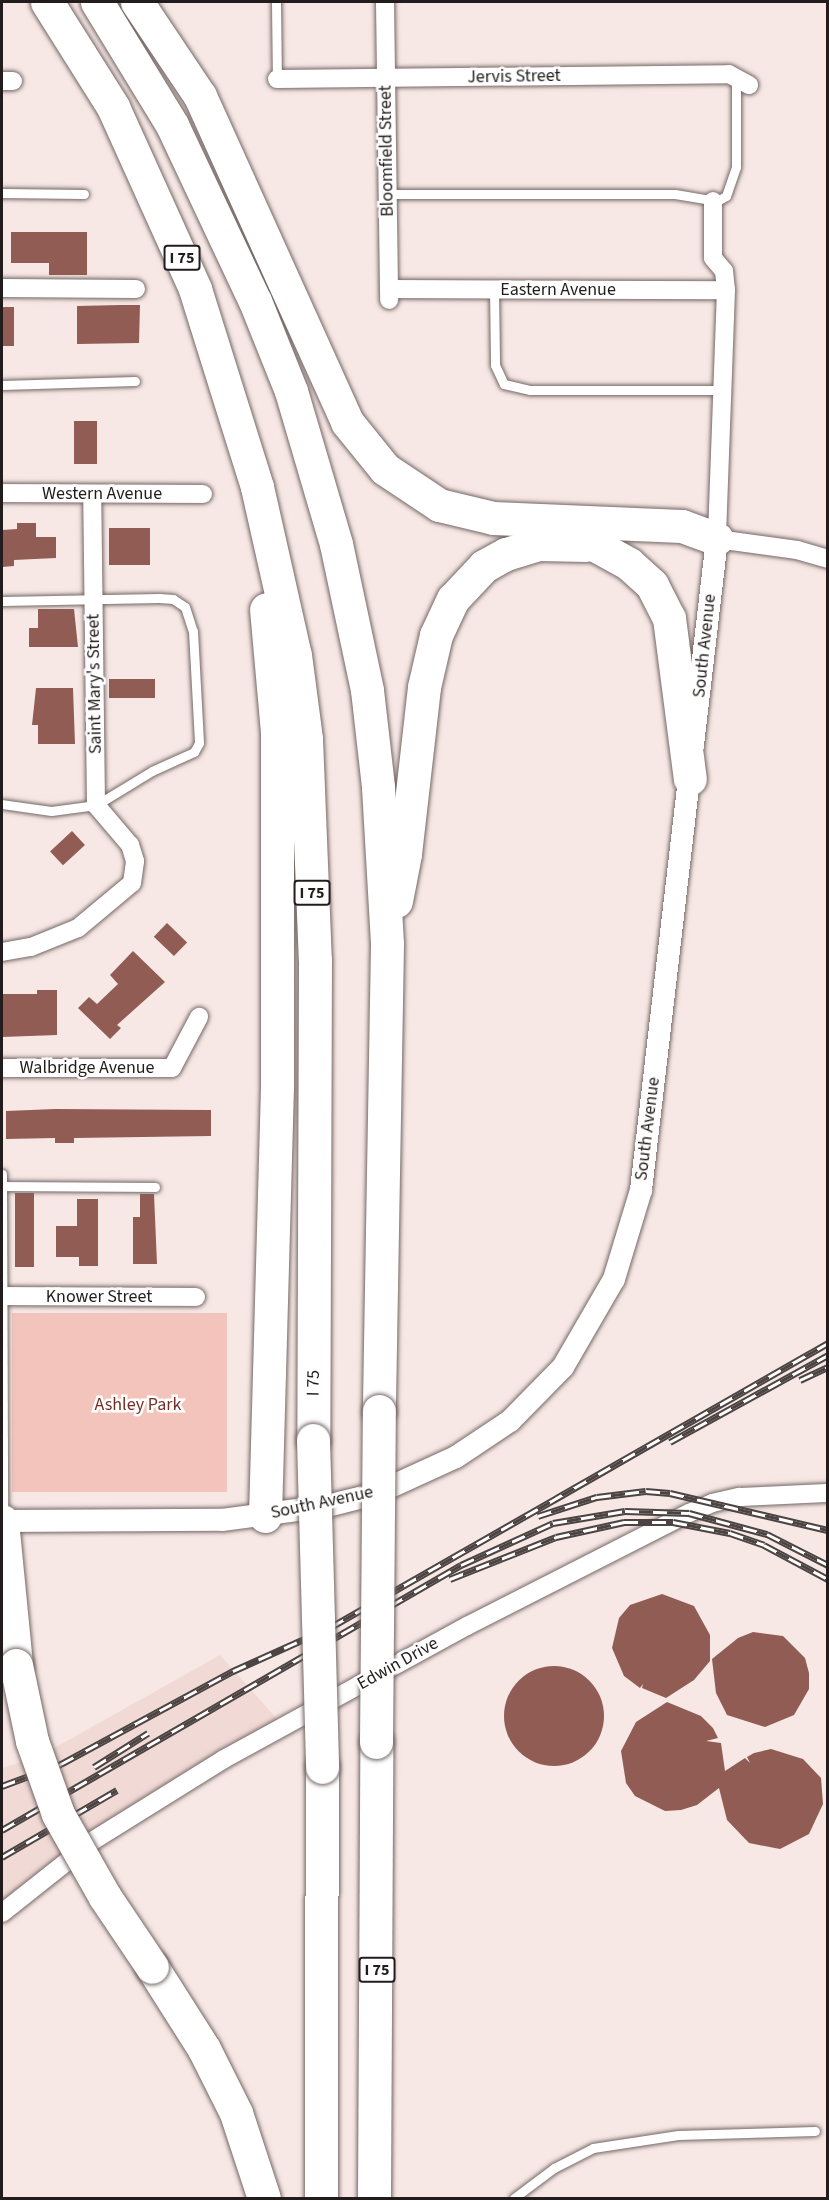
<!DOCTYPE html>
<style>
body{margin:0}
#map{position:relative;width:829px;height:2200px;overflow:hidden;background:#f7e8e5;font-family:"Source Sans 3",sans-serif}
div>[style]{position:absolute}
.built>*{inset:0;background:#f1dad6}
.green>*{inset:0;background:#f2c4bc;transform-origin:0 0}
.building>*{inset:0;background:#915c53;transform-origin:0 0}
.round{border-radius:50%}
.roads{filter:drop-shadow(0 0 2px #746765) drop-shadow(0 0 2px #746765)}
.service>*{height:9px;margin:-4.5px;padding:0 4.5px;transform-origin:4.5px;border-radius:4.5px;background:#fff}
.minor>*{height:18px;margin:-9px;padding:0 9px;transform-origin:9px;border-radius:9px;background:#fff}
.tertiary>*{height:22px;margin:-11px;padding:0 11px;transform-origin:11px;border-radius:11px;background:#fff}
.motorway>*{height:33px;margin:-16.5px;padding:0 16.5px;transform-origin:16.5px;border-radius:16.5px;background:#fff}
.rail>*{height:7px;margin-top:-3.5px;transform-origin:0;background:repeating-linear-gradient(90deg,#fff 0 14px,#4b4442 0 28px);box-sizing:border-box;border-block:2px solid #4b4442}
.bridges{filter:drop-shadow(0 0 2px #746765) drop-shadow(0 0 2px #746765)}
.motorway-bridge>*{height:33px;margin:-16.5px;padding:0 16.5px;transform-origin:16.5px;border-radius:16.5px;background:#fff}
span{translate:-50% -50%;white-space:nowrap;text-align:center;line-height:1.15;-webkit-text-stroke:5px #fff;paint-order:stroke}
.shield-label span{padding:2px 4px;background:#fff;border:2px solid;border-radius:4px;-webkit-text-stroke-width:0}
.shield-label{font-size:16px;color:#221d1c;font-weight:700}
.street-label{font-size:18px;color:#221d1c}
.park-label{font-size:18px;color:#752e24}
.frame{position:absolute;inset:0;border:3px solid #221d1c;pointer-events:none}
</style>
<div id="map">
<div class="built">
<div style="clip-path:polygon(220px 1655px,278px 1720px,2px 1913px,2px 1768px,40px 1756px)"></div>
</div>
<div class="green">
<div style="left:12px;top:1313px;width:215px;height:179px"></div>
</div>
<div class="building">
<div style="clip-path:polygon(11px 232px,87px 232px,87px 275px,49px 275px,49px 263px,11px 263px)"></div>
<div style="clip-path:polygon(120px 305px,140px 305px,139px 343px,77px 344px,77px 306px)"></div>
<div style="left:2px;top:307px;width:12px;height:39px"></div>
<div style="left:74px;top:421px;width:23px;height:43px"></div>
<div style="clip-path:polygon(17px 523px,36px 523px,36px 537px,56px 537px,56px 558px,14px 560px,14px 566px,2px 567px,2px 530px,17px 529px)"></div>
<div style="left:150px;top:528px;width:37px;height:41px;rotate:90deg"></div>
<div style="clip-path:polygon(38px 609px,74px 609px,78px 647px,29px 647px,29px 628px,38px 628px)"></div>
<div style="left:109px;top:679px;width:46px;height:19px"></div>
<div style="clip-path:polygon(36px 688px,73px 688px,75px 744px,38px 744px,38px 725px,32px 725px)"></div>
<div style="left:72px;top:831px;width:19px;height:30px;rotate:47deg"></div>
<div style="left:167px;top:923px;width:28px;height:19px;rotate:44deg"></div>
<div style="clip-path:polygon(133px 951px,165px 982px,117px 1025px,121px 1028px,110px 1039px,78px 1008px,89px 997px,97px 1004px,118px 984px,110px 975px)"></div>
<div style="clip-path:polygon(37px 990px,57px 990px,57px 1035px,2px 1037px,2px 994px,37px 994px)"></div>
<div style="clip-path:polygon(55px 1109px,211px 1110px,211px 1136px,74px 1138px,74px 1143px,55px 1143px,55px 1138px,6px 1139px,6px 1111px)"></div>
<div style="left:15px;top:1193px;width:19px;height:74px"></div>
<div style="clip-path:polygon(140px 1194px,154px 1194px,157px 1264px,133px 1264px,133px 1217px,140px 1217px)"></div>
<div style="clip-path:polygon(77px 1199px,98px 1199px,98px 1266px,79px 1266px,79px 1257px,56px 1257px,56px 1226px,77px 1226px)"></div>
<div style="clip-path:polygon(662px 1594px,694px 1606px,710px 1635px,710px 1661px,694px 1680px,666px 1698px,642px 1688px,643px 1684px,640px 1688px,624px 1676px,612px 1648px,619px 1618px,630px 1605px)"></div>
<div style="clip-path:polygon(753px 1632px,783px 1636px,805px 1658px,809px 1673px,809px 1689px,794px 1715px,765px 1727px,727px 1715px,716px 1693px,712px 1659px,738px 1638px)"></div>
<div class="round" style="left:504px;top:1666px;width:100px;height:100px"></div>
<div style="clip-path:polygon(667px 1702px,701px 1716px,713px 1728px,718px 1738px,706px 1741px,721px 1743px,725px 1771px,745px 1758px,750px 1763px,747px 1757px,754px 1753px,771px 1749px,803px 1759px,821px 1778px,823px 1804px,809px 1834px,780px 1849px,749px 1843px,727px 1820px,719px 1788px,697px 1805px,681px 1810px,665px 1811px,635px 1796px,626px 1783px,621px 1751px,636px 1722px)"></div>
</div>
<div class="roads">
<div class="service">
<div style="left:276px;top:2px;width:77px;rotate:89.3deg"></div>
<div style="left:2px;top:193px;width:82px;rotate:0.7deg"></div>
<div style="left:388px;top:194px;width:287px"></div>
<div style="left:675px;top:194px;width:43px;rotate:9.5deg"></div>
<div style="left:717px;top:201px;width:10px;rotate:-29deg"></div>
<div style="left:726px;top:196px;width:31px;rotate:-71deg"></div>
<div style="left:736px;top:167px;width:89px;rotate:-90deg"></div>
<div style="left:494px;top:289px;width:76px;rotate:89.2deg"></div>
<div style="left:495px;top:365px;width:21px;rotate:65deg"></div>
<div style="left:504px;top:384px;width:27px;rotate:13deg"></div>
<div style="left:530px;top:390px;width:194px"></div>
<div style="left:2px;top:385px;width:133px;rotate:-1.7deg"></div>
<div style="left:2px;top:601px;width:157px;rotate:-1.1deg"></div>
<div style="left:159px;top:598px;width:14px;rotate:4deg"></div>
<div style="left:173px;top:599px;width:14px;rotate:34deg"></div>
<div style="left:185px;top:607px;width:25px;rotate:72deg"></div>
<div style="left:193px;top:631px;width:112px;rotate:86.9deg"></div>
<div style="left:199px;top:743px;width:10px;rotate:119deg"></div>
<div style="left:194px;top:752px;width:46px;rotate:155.7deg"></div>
<div style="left:152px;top:771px;width:66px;rotate:148.7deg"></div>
<div style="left:96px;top:805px;width:45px;rotate:172.4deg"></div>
<div style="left:51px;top:811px;width:49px;rotate:-171.9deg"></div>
<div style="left:2px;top:1174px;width:342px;rotate:89.8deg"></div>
<div style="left:3px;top:1186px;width:152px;rotate:0.4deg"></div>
<div style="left:514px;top:2198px;width:50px;rotate:-36.9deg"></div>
<div style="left:554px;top:2168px;width:44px;rotate:-27.1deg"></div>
<div style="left:593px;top:2148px;width:86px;rotate:-8.7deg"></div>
<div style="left:678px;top:2135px;width:137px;rotate:-1.7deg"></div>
</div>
<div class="minor">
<div style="left:385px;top:2px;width:298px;rotate:89.2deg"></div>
<div style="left:277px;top:79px;width:452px;rotate:-0.6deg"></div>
<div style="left:729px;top:74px;width:23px;rotate:29deg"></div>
<div style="left:2px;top:81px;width:11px"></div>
<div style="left:713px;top:201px;width:57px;rotate:90deg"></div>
<div style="left:713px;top:258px;width:17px;rotate:50deg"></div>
<div style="left:724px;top:271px;width:19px;rotate:84deg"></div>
<div style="left:726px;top:290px;width:249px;rotate:92.1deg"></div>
<div style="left:717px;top:539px;width:81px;rotate:7.8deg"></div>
<div style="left:797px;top:550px;width:32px;rotate:16deg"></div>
<div style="left:2px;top:288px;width:134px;rotate:0.4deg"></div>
<div style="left:389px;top:289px;width:337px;rotate:0.2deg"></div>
<div style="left:2px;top:493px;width:201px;rotate:0.3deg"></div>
<div style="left:2px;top:952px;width:29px;rotate:-10deg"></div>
<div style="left:31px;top:947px;width:51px;rotate:-22deg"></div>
<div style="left:78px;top:928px;width:70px;rotate:-39.8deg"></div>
<div style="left:132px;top:883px;width:22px;rotate:-82deg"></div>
<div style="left:135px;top:861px;width:17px;rotate:-107deg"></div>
<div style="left:130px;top:845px;width:52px;rotate:-130.4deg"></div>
<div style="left:96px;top:805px;width:311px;rotate:-90.7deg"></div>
<div style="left:2px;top:1068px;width:170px"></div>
<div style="left:172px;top:1068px;width:58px;rotate:-62.1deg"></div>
<div style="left:2px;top:1296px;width:194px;rotate:0.3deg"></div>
<div style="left:2px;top:1913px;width:117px;rotate:-38.4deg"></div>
<div style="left:94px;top:1840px;width:153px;rotate:-31.9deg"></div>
<div style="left:224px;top:1759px;width:277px;rotate:-28.7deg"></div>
<div style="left:467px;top:1626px;width:249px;rotate:-27deg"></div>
<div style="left:689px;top:1513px;width:25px;rotate:-23deg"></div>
<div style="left:712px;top:1503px;width:28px;rotate:-13deg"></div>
<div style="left:739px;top:1497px;width:89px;rotate:-2.6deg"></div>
</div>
<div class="tertiary">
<div style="left:2px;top:1521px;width:220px;rotate:-0.3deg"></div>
<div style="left:222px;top:1520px;width:106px;rotate:-7.6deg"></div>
<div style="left:327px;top:1506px;width:49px;rotate:-14deg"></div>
<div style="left:375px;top:1494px;width:89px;rotate:-24.6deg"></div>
<div style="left:456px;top:1457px;width:65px;rotate:-33.7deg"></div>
<div style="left:510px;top:1421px;width:76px;rotate:-45.5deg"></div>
<div style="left:563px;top:1367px;width:102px;rotate:-59.9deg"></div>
<div style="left:614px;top:1279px;width:93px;rotate:-73.1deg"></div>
<div style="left:641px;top:1190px;width:655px;rotate:-83.34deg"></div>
</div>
<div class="motorway">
<div style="left:47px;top:2px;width:124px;rotate:57.8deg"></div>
<div style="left:113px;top:107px;width:200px;rotate:65.7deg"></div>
<div style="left:195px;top:289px;width:207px;rotate:72.6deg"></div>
<div style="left:257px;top:487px;width:172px;rotate:77.3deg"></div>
<div style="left:295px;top:655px;width:85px;rotate:82.5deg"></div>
<div style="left:306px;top:739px;width:221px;rotate:87.7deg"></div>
<div style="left:315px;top:960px;width:480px;rotate:90.2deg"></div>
<div style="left:97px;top:2px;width:144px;rotate:58.6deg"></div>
<div style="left:172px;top:125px;width:195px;rotate:64.8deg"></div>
<div style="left:255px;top:301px;width:97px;rotate:68.2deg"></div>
<div style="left:291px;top:391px;width:159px;rotate:73.6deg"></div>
<div style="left:336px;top:544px;width:149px;rotate:78deg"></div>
<div style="left:367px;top:690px;width:98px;rotate:83.5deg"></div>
<div style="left:378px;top:787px;width:157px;rotate:86.7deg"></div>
<div style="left:387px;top:944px;width:467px;rotate:91deg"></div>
<div style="left:137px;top:2px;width:113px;rotate:56.2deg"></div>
<div style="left:200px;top:96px;width:358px;rotate:65.7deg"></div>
<div style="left:347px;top:422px;width:60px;rotate:51deg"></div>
<div style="left:385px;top:469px;width:65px;rotate:33.7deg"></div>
<div style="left:439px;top:505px;width:56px;rotate:13.5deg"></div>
<div style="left:493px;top:518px;width:189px;rotate:2.4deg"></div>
<div style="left:682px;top:526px;width:37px;rotate:20deg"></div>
<div style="left:595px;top:545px;width:39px;rotate:29deg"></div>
<div style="left:629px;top:564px;width:31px;rotate:42deg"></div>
<div style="left:652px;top:585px;width:37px;rotate:63deg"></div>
<div style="left:669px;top:618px;width:162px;rotate:82.6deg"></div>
<div style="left:396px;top:901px;width:48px;rotate:-79.2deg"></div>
<div style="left:405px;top:854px;width:168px;rotate:-83.5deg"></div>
<div style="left:424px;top:687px;width:53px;rotate:-77deg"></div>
<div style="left:436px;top:635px;width:40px;rotate:-65deg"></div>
<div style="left:453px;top:599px;width:45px;rotate:-46.8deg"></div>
<div style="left:484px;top:566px;width:25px;rotate:-29deg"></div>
<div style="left:506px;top:554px;width:34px;rotate:-17deg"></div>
<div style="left:539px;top:544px;width:47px;rotate:1.2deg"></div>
<div style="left:265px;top:1516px;width:430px;rotate:-88.4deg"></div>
<div style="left:277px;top:1086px;width:354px;rotate:-90deg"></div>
<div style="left:277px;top:732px;width:123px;rotate:-95.1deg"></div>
<div style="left:2px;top:1521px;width:145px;rotate:84.4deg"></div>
<div style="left:152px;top:1967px;width:97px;rotate:57.6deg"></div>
<div style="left:204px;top:2049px;width:72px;rotate:63.4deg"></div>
<div style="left:236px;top:2113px;width:89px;rotate:71.8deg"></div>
<div style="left:321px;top:2198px;width:431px;rotate:-89.9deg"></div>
<div style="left:374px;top:2198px;width:456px;rotate:-89.7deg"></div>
</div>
</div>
<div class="rail">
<div style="left:800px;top:1380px;width:31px;rotate:-25deg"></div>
<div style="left:670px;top:1442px;width:180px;rotate:-28.8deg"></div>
<div style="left:538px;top:1516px;width:62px;rotate:-17.9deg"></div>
<div style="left:597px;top:1497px;width:49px;rotate:-7deg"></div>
<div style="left:646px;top:1491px;width:24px;rotate:5deg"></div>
<div style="left:670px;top:1493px;width:162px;rotate:13.2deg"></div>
<div style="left:450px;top:1579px;width:114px;rotate:-21.6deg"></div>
<div style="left:556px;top:1537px;width:70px;rotate:-12.4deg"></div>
<div style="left:624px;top:1522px;width:49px"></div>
<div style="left:673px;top:1522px;width:58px;rotate:10.9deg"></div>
<div style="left:730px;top:1533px;width:36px;rotate:19deg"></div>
<div style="left:764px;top:1545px;width:72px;rotate:28deg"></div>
<div style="left:94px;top:1767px;width:64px;rotate:-32.2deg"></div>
<div style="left:2px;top:1786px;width:63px;rotate:-20.4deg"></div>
<div style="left:61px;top:1764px;width:196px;rotate:-28.4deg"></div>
<div style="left:233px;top:1671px;width:107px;rotate:-24.2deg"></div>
<div style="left:331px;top:1627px;width:572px;rotate:-29.74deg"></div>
<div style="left:2px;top:1830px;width:530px;rotate:-30deg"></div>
<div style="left:461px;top:1565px;width:101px;rotate:-24.5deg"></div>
<div style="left:553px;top:1523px;width:73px;rotate:-9.5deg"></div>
<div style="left:625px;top:1511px;width:64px;rotate:1.8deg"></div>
<div style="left:689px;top:1513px;width:81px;rotate:15.1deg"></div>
<div style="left:767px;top:1534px;width:68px;rotate:26.9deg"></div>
<div style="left:2px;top:1857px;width:133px;rotate:-30.2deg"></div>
</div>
<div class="bridges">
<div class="motorway-bridge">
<div style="left:313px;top:1440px;width:327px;rotate:88.4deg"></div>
<div style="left:16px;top:1665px;width:78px;rotate:78.1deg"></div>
<div style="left:32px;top:1741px;width:77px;rotate:70.4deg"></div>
<div style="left:58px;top:1814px;width:95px;rotate:60.5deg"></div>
<div style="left:105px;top:1897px;width:84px;rotate:56.1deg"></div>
<div style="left:376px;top:1742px;width:331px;rotate:-89.5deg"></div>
</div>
</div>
<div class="shield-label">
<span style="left:182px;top:258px">I 75</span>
<span style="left:312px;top:893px">I 75</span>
<span style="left:377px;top:1970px">I 75</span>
</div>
<div class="street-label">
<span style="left:514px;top:77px;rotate:-1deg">Jervis Street</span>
<span style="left:387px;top:151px;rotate:-91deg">Bloomfield Street</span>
<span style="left:558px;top:290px">Eastern Avenue</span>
<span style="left:102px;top:494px">Western Avenue</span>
<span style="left:705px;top:646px;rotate:-84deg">South Avenue</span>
<span style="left:95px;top:684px;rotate:-91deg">Saint Mary's Street</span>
<span style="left:87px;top:1068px">Walbridge Avenue</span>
<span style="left:648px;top:1129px;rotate:-83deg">South Avenue</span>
<span style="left:99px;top:1297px">Knower Street</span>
<span style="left:314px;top:1383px;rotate:-89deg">I 75</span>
<span style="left:322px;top:1503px;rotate:-12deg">South Avenue</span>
<span style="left:398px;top:1664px;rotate:-29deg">Edwin Drive</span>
</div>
<div class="park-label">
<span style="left:138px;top:1405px">Ashley Park</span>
</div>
<div class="frame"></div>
</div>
